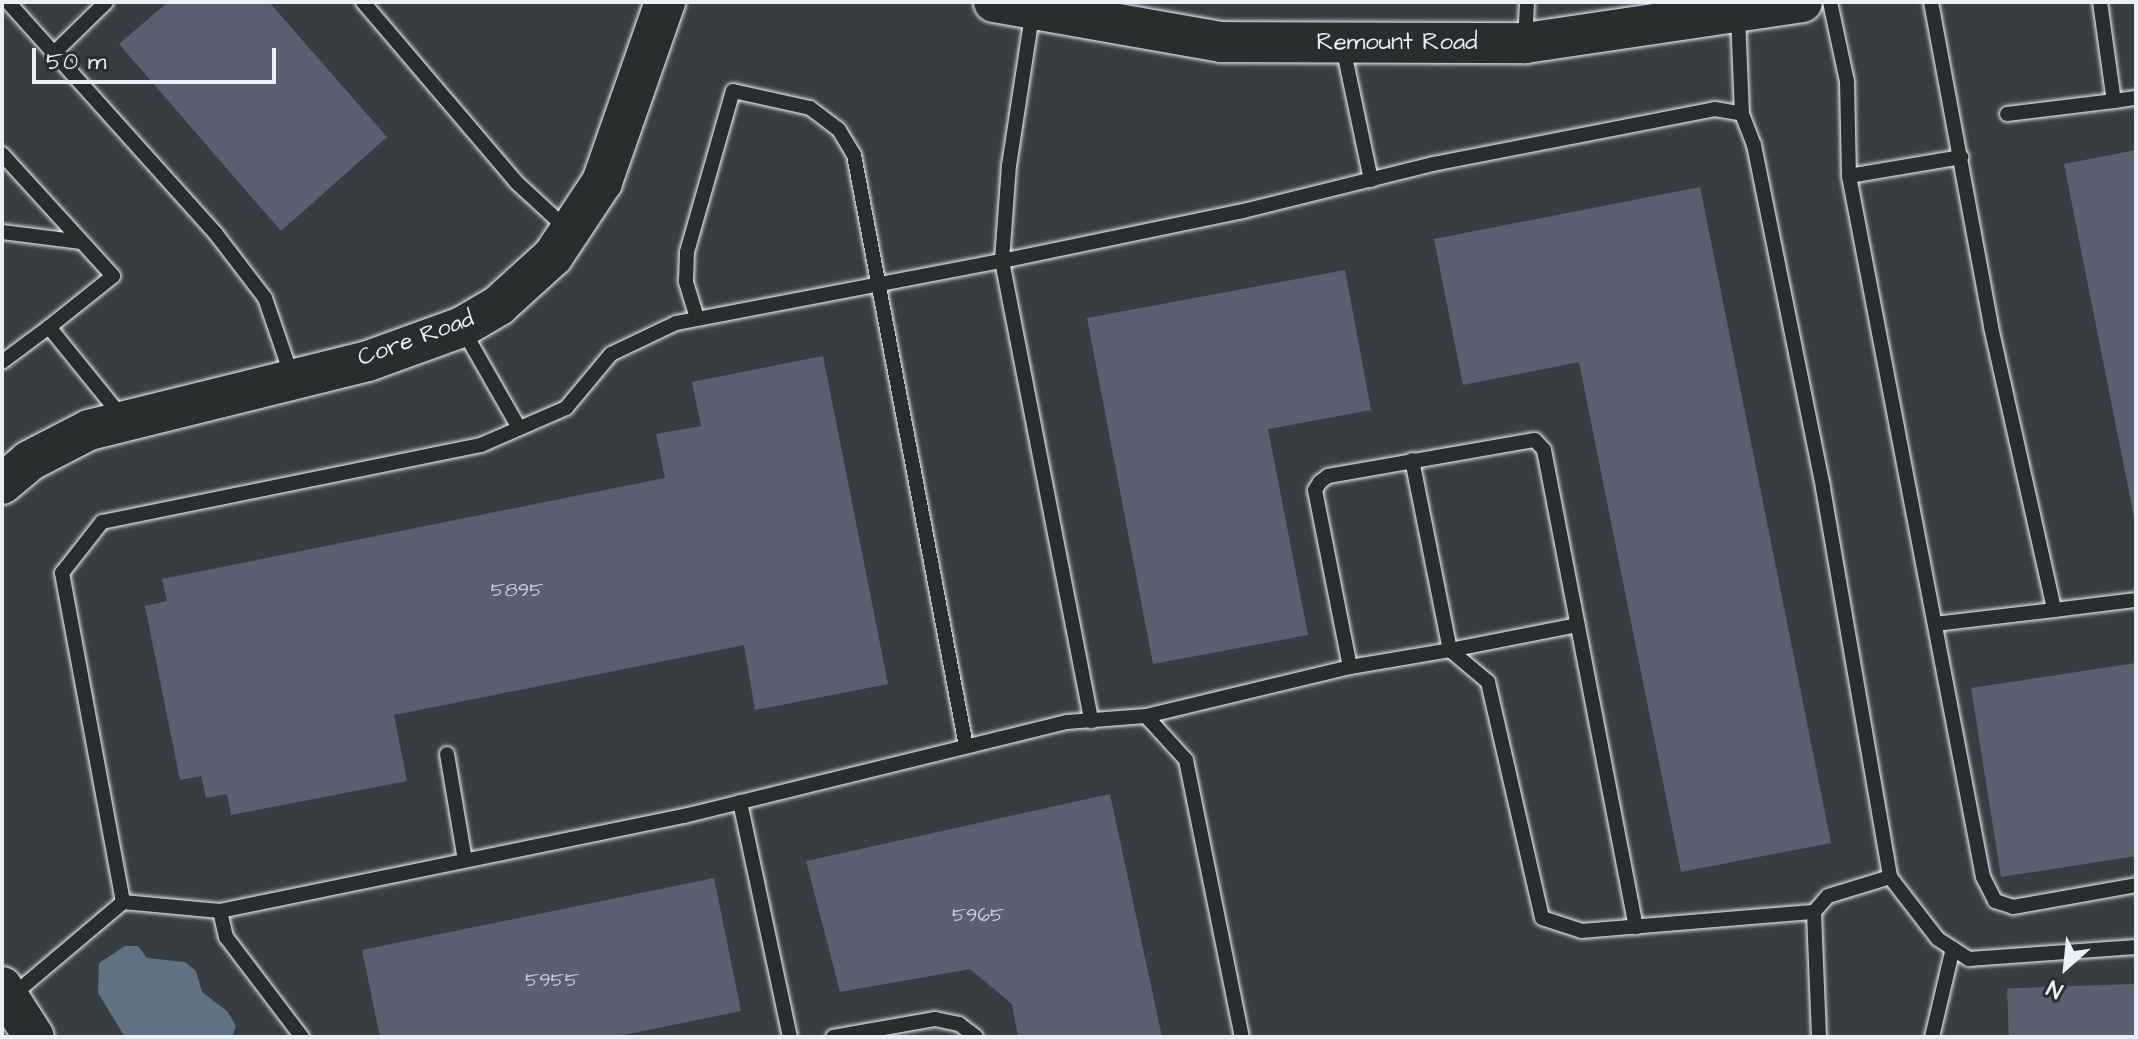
<!DOCTYPE html>
<style>
body{margin:0}
#map{position:relative;width:2138px;height:1039px;overflow:hidden;background:#383d42;font-family:"Architects Daughter",sans-serif}
div>[style]{position:absolute}
.water>*{inset:0;background:#617382}
.building>*{inset:0;background:#586172;transform-origin:0 0}
.roads{filter:drop-shadow(0 0 2px #e8f1f8) drop-shadow(0 0 2px #e8f1f8)}
.lane>*{height:14px;margin:-7px;padding:0 7px;transform-origin:7px;border-radius:7px;background:#2a2d2e}
.secondary>*{height:40px;margin:-20px;padding:0 20px;transform-origin:20px;border-radius:20px;background:#2a2d2e}
span{translate:-50% -50%;white-space:nowrap;text-align:center;line-height:1.15;-webkit-text-stroke:6px #2a2d2e;paint-order:stroke}
.number-label{font-size:20px;color:#c4cdd6}
.number-label span{-webkit-text-stroke-width:0}
.street-label{font-size:24px;color:#e8f1f8}
.frame{position:absolute;inset:0;border:4px solid #e8f1f8;pointer-events:none}
.north{position:absolute;left:2026px;top:927px;width:80px;height:80px;-webkit-text-stroke:6px #2a2d2e;paint-order:stroke;rotate:207deg;font-size:22px;font-weight:700;line-height:32px;text-align:center;color:#e8f1f8}
.north::after{content:'';display:block;margin:auto;width:28px;height:36px;background:#e8f1f8;clip-path:polygon(50% 0,100% 100%,50% 72%,0 100%)}
.scale{position:absolute;left:32px;top:48px;width:244px;height:36px;box-sizing:border-box;border:4px solid #e8f1f8;border-top:0;padding-left:10px;font-size:24px;line-height:28px;white-space:nowrap;color:#e8f1f8;-webkit-text-stroke:6px #2a2d2e;paint-order:stroke}
</style>
<div id="map">
<div class="water">
<div style="clip-path:polygon(125px 946px,138px 946px,147px 958px,185px 962px,196px 971px,202px 992px,227px 1011px,236px 1026px,232px 1037px,125px 1037px,98px 993px,99px 963px)"></div>
</div>
<div class="building">
<div style="clip-path:polygon(168px 2px,269px 2px,387px 137px,281px 231px,119px 44px)"></div>
<div style="clip-path:polygon(2136px 150px,2136px 522px,2135px 522px,2064px 164px)"></div>
<div style="clip-path:polygon(1700px 187px,1831px 843px,1681px 872px,1579px 362px,1463px 385px,1434px 239px)"></div>
<div style="clip-path:polygon(1345px 270px,1371px 410px,1268px 429px,1308px 635px,1153px 664px,1087px 318px)"></div>
<div style="clip-path:polygon(823px 356px,888px 684px,755px 710px,744px 645px,394px 715px,407px 781px,231px 815px,227px 794px,206px 798px,201px 776px,180px 780px,145px 606px,167px 601px,162px 579px,665px 478px,656px 434px,701px 426px,692px 382px)"></div>
<div style="clip-path:polygon(2136px 663px,2136px 856px,2001px 877px,1971px 688px)"></div>
<div style="clip-path:polygon(1110px 794px,1162px 1037px,1018px 1037px,1012px 1004px,970px 969px,840px 992px,806px 861px)"></div>
<div style="clip-path:polygon(714px 878px,741px 1011px,614px 1037px,380px 1037px,362px 950px)"></div>
<div style="left:2134px;top:984px;width:53px;height:127px;rotate:88deg"></div>
</div>
<div class="roads">
<div class="lane">
<div style="left:8px;top:2px;width:312px;rotate:48.1deg"></div>
<div style="left:216px;top:234px;width:81px;rotate:52.6deg"></div>
<div style="left:265px;top:298px;width:83px;rotate:71.1deg"></div>
<div style="left:363px;top:2px;width:236px;rotate:49.6deg"></div>
<div style="left:516px;top:182px;width:71px;rotate:42.7deg"></div>
<div style="left:1830px;top:2px;width:81px;rotate:77.9deg"></div>
<div style="left:1847px;top:81px;width:95px;rotate:88.8deg"></div>
<div style="left:1849px;top:176px;width:714px;rotate:79.18deg"></div>
<div style="left:1983px;top:877px;width:27px;rotate:63deg"></div>
<div style="left:1995px;top:901px;width:19px;rotate:18deg"></div>
<div style="left:2013px;top:907px;width:125px;rotate:-10.1deg"></div>
<div style="left:1931px;top:2px;width:330px;rotate:79.5deg"></div>
<div style="left:1991px;top:327px;width:290px;rotate:77.4deg"></div>
<div style="left:2054px;top:610px;width:83px;rotate:-7deg"></div>
<div style="left:2100px;top:2px;width:100px;rotate:82deg"></div>
<div style="left:2114px;top:101px;width:22px;rotate:-8deg"></div>
<div style="left:1033px;top:9px;width:158px;rotate:98.7deg"></div>
<div style="left:1009px;top:165px;width:96px;rotate:94.2deg"></div>
<div style="left:1002px;top:261px;width:469px;rotate:79deg"></div>
<div style="left:1738px;top:15px;width:99px;rotate:87.7deg"></div>
<div style="left:1525px;top:42px;width:40px;rotate:-87.1deg"></div>
<div style="left:1343px;top:47px;width:136px;rotate:78.1deg"></div>
<div style="left:54px;top:53px;width:73px;rotate:-44.4deg"></div>
<div style="left:2007px;top:114px;width:108px;rotate:-6.9deg"></div>
<div style="left:2px;top:154px;width:165px;rotate:47.7deg"></div>
<div style="left:113px;top:276px;width:82px;rotate:141.4deg"></div>
<div style="left:1849px;top:176px;width:114px;rotate:-9.6deg"></div>
<div style="left:2px;top:232px;width:80px;rotate:7.2deg"></div>
<div style="left:697px;top:318px;width:39px;rotate:-107deg"></div>
<div style="left:686px;top:281px;width:29px;rotate:-88deg"></div>
<div style="left:687px;top:252px;width:167px;rotate:-74.1deg"></div>
<div style="left:733px;top:91px;width:79px;rotate:12.4deg"></div>
<div style="left:810px;top:108px;width:36px;rotate:37deg"></div>
<div style="left:839px;top:130px;width:29px;rotate:59deg"></div>
<div style="left:854px;top:155px;width:602px;rotate:79.27deg"></div>
<div style="left:462px;top:328px;width:115px;rotate:60.3deg"></div>
<div style="left:2px;top:362px;width:59px;rotate:-36.7deg"></div>
<div style="left:49px;top:327px;width:114px;rotate:51deg"></div>
<div style="left:1412px;top:460px;width:194px;rotate:78.7deg"></div>
<div style="left:1450px;top:650px;width:130px;rotate:-11.1deg"></div>
<div style="left:1935px;top:624px;width:120px;rotate:-6.7deg"></div>
<div style="left:1350px;top:667px;width:180px;rotate:-101.2deg"></div>
<div style="left:1315px;top:490px;width:9px;rotate:-58deg"></div>
<div style="left:1320px;top:482px;width:10px;rotate:-37deg"></div>
<div style="left:1328px;top:476px;width:210px;rotate:-9.9deg"></div>
<div style="left:1535px;top:440px;width:13px;rotate:48deg"></div>
<div style="left:1544px;top:450px;width:486px;rotate:79.1deg"></div>
<div style="left:1146px;top:716px;width:210px;rotate:-13.5deg"></div>
<div style="left:1350px;top:667px;width:101px;rotate:-9.6deg"></div>
<div style="left:1450px;top:650px;width:50px;rotate:40.1deg"></div>
<div style="left:1488px;top:682px;width:242px;rotate:77.1deg"></div>
<div style="left:1542px;top:918px;width:42px;rotate:18deg"></div>
<div style="left:1582px;top:931px;width:233px;rotate:-4.7deg"></div>
<div style="left:447px;top:754px;width:108px;rotate:80.4deg"></div>
<div style="left:740px;top:802px;width:240px;rotate:78deg"></div>
<div style="left:123px;top:902px;width:335px;rotate:-100.5deg"></div>
<div style="left:62px;top:573px;width:65px;rotate:-51.9deg"></div>
<div style="left:102px;top:522px;width:387px;rotate:-11.5deg"></div>
<div style="left:481px;top:445px;width:93px;rotate:-23.5deg"></div>
<div style="left:566px;top:408px;width:70px;rotate:-50.2deg"></div>
<div style="left:611px;top:354px;width:72px;rotate:-25.5deg"></div>
<div style="left:676px;top:323px;width:332px;rotate:-10.8deg"></div>
<div style="left:1002px;top:261px;width:246px;rotate:-11.7deg"></div>
<div style="left:1243px;top:211px;width:196px;rotate:-13.9deg"></div>
<div style="left:1433px;top:164px;width:287px;rotate:-11deg"></div>
<div style="left:1715px;top:109px;width:27px;rotate:10deg"></div>
<div style="left:1742px;top:114px;width:33px;rotate:69deg"></div>
<div style="left:1754px;top:145px;width:350px;rotate:78.6deg"></div>
<div style="left:1823px;top:488px;width:395px;rotate:80.2deg"></div>
<div style="left:1890px;top:877px;width:78px;rotate:52.3deg"></div>
<div style="left:1938px;top:939px;width:37px;rotate:33deg"></div>
<div style="left:1969px;top:959px;width:167px;rotate:-4.1deg"></div>
<div style="left:220px;top:911px;width:27px;rotate:77deg"></div>
<div style="left:226px;top:937px;width:126px;rotate:52.8deg"></div>
<div style="left:13px;top:995px;width:144px;rotate:-40.2deg"></div>
<div style="left:123px;top:902px;width:97px;rotate:5.3deg"></div>
<div style="left:220px;top:911px;width:474px;rotate:-11.6deg"></div>
<div style="left:684px;top:816px;width:394px;rotate:-13.8deg"></div>
<div style="left:1067px;top:722px;width:79px;rotate:-4.3deg"></div>
<div style="left:1146px;top:716px;width:59px;rotate:47.7deg"></div>
<div style="left:1186px;top:760px;width:283px;rotate:78.6deg"></div>
<div style="left:833px;top:1037px;width:104px;rotate:-10deg"></div>
<div style="left:935px;top:1019px;width:25px;rotate:12deg"></div>
<div style="left:959px;top:1024px;width:21px;rotate:37deg"></div>
<div style="left:1819px;top:1037px;width:125px;rotate:-92.3deg"></div>
<div style="left:1814px;top:912px;width:21px;rotate:-49deg"></div>
<div style="left:1828px;top:896px;width:65px;rotate:-17deg"></div>
<div style="left:1932px;top:1037px;width:91px;rotate:-76.7deg"></div>
</div>
<div class="secondary">
<div style="left:994px;top:2px;width:230px;rotate:10deg"></div>
<div style="left:1221px;top:42px;width:304px;rotate:0.2deg"></div>
<div style="left:1525px;top:43px;width:280px;rotate:-8.4deg"></div>
<div style="left:2px;top:484px;width:35px;rotate:-40deg"></div>
<div style="left:29px;top:461px;width:68px;rotate:-27.3deg"></div>
<div style="left:89px;top:430px;width:287px;rotate:-13.9deg"></div>
<div style="left:368px;top:361px;width:100px;rotate:-19.9deg"></div>
<div style="left:462px;top:327px;width:42px;rotate:-30.3deg"></div>
<div style="left:498px;top:306px;width:74px;rotate:-42.3deg"></div>
<div style="left:553px;top:256px;width:89px;rotate:-56.5deg"></div>
<div style="left:602px;top:182px;width:191px;rotate:-70.7deg"></div>
<div style="left:2px;top:987px;width:59px;rotate:57.4deg"></div>
</div>
</div>
<div class="number-label">
<span style="left:517px;top:590px">5895</span>
<span style="left:978px;top:915px">5965</span>
<span style="left:552px;top:980px">5955</span>
</div>
<div class="street-label">
<span style="left:1397px;top:43px">Remount Road</span>
<span style="left:416px;top:339px;rotate:-20deg">Core Road</span>
</div>
<div class="frame"></div>
<div class="north">N</div>
<div class="scale">50 m</div>
</div>
